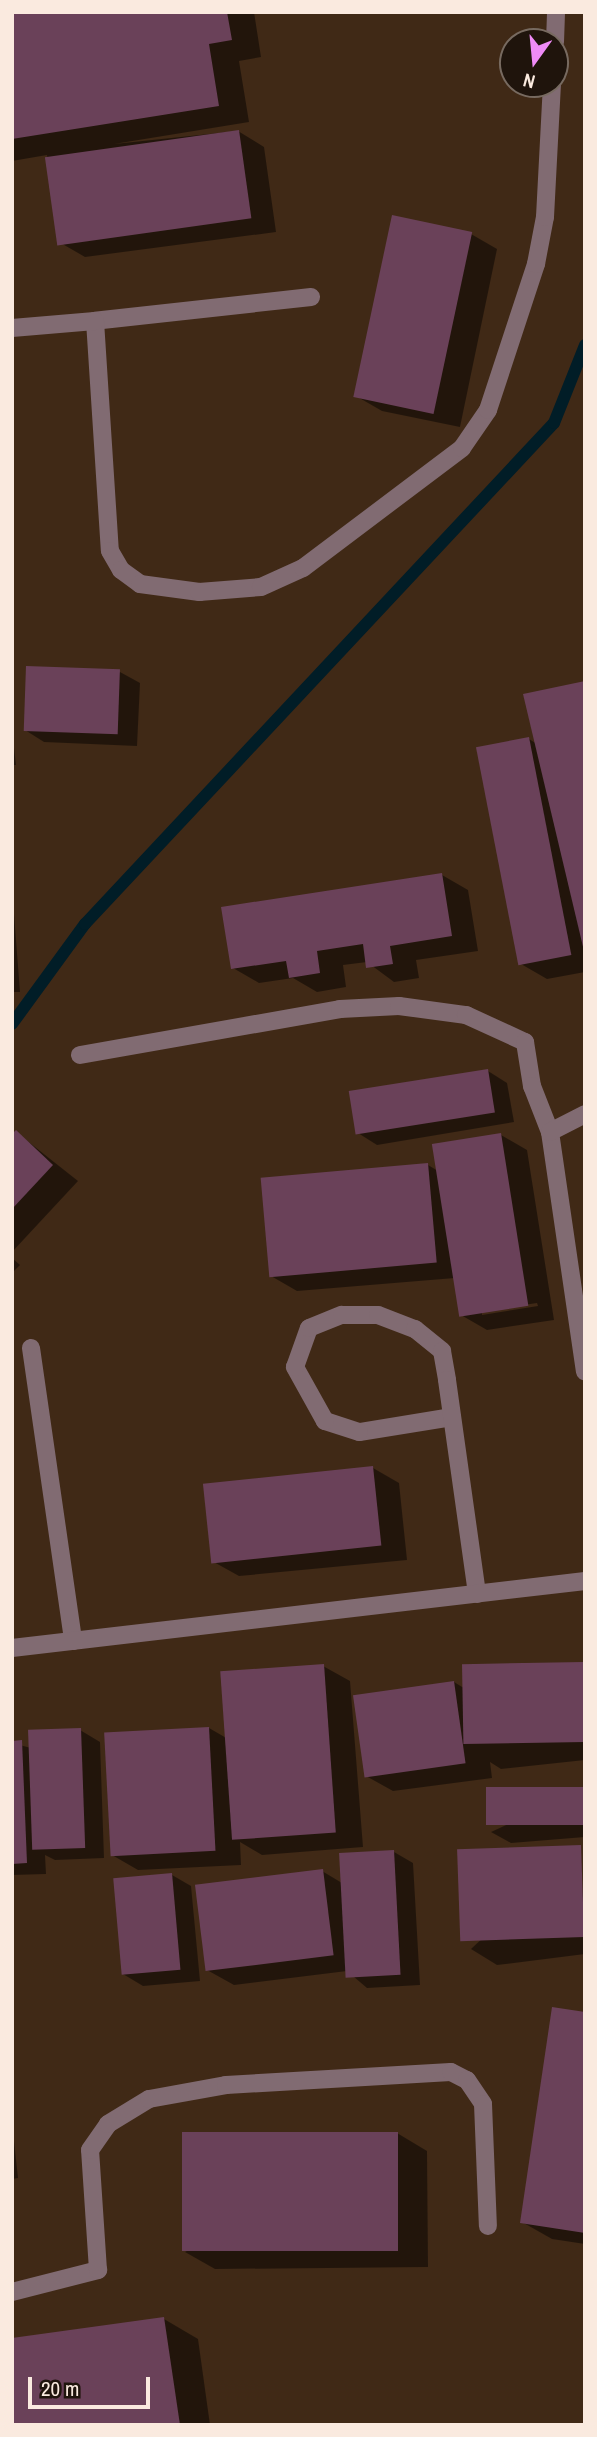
<!DOCTYPE html>
<style>
body{margin:0}
#map{position:relative;width:597px;height:2437px;overflow:hidden;background:#402916;font-family:"Archivo Narrow",sans-serif}
div>[style]{position:absolute}
.shadow>*{inset:0;background:#0007}
.stream>*{height:12px;margin:-6px;padding:0 6px;transform-origin:6px;border-radius:6px;background:#011d27}
.building>*{inset:0;background:#6a4159;transform-origin:0 0}
.minor>*{height:18px;margin:-9px;padding:0 9px;transform-origin:9px;border-radius:9px;background:#816b72}
span{translate:-50% -50%;white-space:nowrap;text-align:center;line-height:1.15;-webkit-text-stroke:7px #1f140c;paint-order:stroke}
.frame{position:absolute;inset:0;border:14px solid #faeadf;pointer-events:none}
.north{position:absolute;left:499px;top:28px;width:70px;height:70px;box-sizing:border-box;background:#1f140c;border:2px solid #776a60;border-radius:50%;rotate:195deg;font-size:19px;font-weight:700;line-height:28px;text-align:center;color:#faeadf}
.north::after{content:'';display:block;margin:auto;width:24px;height:32px;background:#ef8bf7;clip-path:polygon(50% 0,100% 100%,50% 72%,0 100%)}
.scale{position:absolute;left:28px;top:2377px;width:122px;height:32px;box-sizing:border-box;border:4px solid #faeadf;border-top:0;padding-left:9px;font-size:21px;line-height:24px;white-space:nowrap;color:#faeadf;-webkit-text-stroke:5px #1f140c;paint-order:stroke}
</style>
<div id="map">
<div class="shadow">
<div style="clip-path:polygon(12px 12px,254px 12px,261px 57px,239px 61px,249px 122px,114px 144px,238px 131px,264px 147px,276px 232px,85px 257px,59px 242px,47px 155px,12px 161px)"></div>
<div style="clip-path:polygon(471px 234px,497px 249px,460px 427px,382px 411px,356px 396px)"></div>
<div style="clip-path:polygon(120px 672px,140px 683px,137px 746px,44px 742px,25px 730px)"></div>
<div style="clip-path:polygon(585px 682px,585px 972px,547px 979px,521px 964px,529px 739px,537px 744px)"></div>
<div style="clip-path:polygon(12px 731px,16px 765px,12px 765px)"></div>
<div style="clip-path:polygon(442px 875px,468px 890px,478px 951px,416px 960px,419px 978px,394px 982px,367px 962px,343px 965px,346px 987px,317px 992px,293px 978px,259px 983px,233px 968px)"></div>
<div style="clip-path:polygon(12px 888px,20px 992px,12px 992px)"></div>
<div style="clip-path:polygon(488px 1071px,507px 1083px,514px 1122px,377px 1145px,358px 1133px)"></div>
<div style="clip-path:polygon(16px 1132px,78px 1181px,12px 1252px,12px 1136px)"></div>
<div style="clip-path:polygon(evenodd,501px 1135px,527px 1150px,554px 1320px,487px 1330px,461px 1315px,455px 1278px,297px 1291px,271px 1276px,428px 1165px,438px 1171px,501px 1135px,537px 1303px,538px 1306px,482px 1315px,482px 1311px,537px 1303px)"></div>
<div style="clip-path:polygon(12px 1258px,20px 1265px,12px 1273px)"></div>
<div style="clip-path:polygon(373px 1468px,399px 1483px,407px 1560px,239px 1576px,212px 1561px)"></div>
<div style="clip-path:polygon(585px 1664px,585px 1760px,501px 1769px,490px 1762px,492px 1778px,393px 1791px,366px 1776px,454px 1682px,467px 1690px)"></div>
<div style="clip-path:polygon(323px 1666px,350px 1681px,363px 1847px,262px 1855px,240px 1842px,241px 1865px,138px 1870px,112px 1855px,209px 1728px,228px 1739px)"></div>
<div style="clip-path:polygon(80px 1730px,100px 1742px,104px 1858px,55px 1860px,45px 1855px,46px 1874px,12px 1875px,12px 1743px,31px 1748px)"></div>
<div style="clip-path:polygon(585px 1789px,585px 1837px,511px 1843px,491px 1832px)"></div>
<div style="clip-path:polygon(580px 1847px,585px 1954px,497px 1965px,471px 1949px)"></div>
<div style="clip-path:polygon(394px 1852px,413px 1863px,420px 1985px,367px 1988px,347px 1971px,234px 1985px,207px 1970px,322px 1871px,342px 1883px)"></div>
<div style="clip-path:polygon(172px 1875px,191px 1886px,200px 1981px,143px 1986px,123px 1974px)"></div>
<div style="clip-path:polygon(585px 2014px,585px 2244px,552px 2239px,522px 2222px)"></div>
<div style="clip-path:polygon(12px 2123px,18px 2178px,12px 2179px)"></div>
<div style="clip-path:polygon(397px 2133px,427px 2151px,428px 2267px,215px 2269px,185px 2252px)"></div>
<div style="clip-path:polygon(164px 2319px,198px 2339px,210px 2425px,12px 2425px)"></div>
</div>
<div class="stream">
<div style="left:12px;top:1024px;width:124px;rotate:-53.9deg"></div>
<div style="left:85px;top:924px;width:686px;rotate:-46.89deg"></div>
<div style="left:554px;top:423px;width:84px;rotate:-68.3deg"></div>
</div>
<div class="building">
<div style="clip-path:polygon(12px 12px,227px 12px,232px 40px,209px 44px,219px 106px,12px 139px)"></div>
<div style="left:239px;top:130px;width:89px;height:196px;rotate:82deg"></div>
<div style="left:392px;top:215px;width:82px;height:186px;rotate:12deg"></div>
<div style="left:26px;top:666px;width:94px;height:65px;rotate:2deg"></div>
<div style="clip-path:polygon(585px 681px,585px 951px,584px 951px,523px 694px)"></div>
<div style="left:529px;top:737px;width:222px;height:54px;rotate:79deg"></div>
<div style="clip-path:polygon(442px 873px,452px 936px,390px 946px,393px 964px,366px 968px,363px 944px,317px 951px,320px 973px,289px 978px,286px 961px,231px 969px,221px 907px)"></div>
<div style="left:488px;top:1069px;width:44px;height:141px;rotate:81deg"></div>
<div style="clip-path:polygon(16px 1130px,53px 1165px,12px 1209px,12px 1134px)"></div>
<div style="left:501px;top:1133px;width:175px;height:70px;rotate:81deg"></div>
<div style="left:428px;top:1163px;width:100px;height:168px;rotate:85deg"></div>
<div style="left:373px;top:1466px;width:80px;height:171px;rotate:84deg"></div>
<div style="left:584px;top:1662px;width:80px;height:122px;rotate:89deg"></div>
<div style="left:324px;top:1664px;width:169px;height:104px;rotate:86deg"></div>
<div style="left:454px;top:1681px;width:83px;height:102px;rotate:82deg"></div>
<div style="left:209px;top:1727px;width:124px;height:105px;rotate:87deg"></div>
<div style="left:81px;top:1728px;width:120px;height:53px;rotate:88deg"></div>
<div style="clip-path:polygon(22px 1740px,27px 1863px,12px 1864px,12px 1741px)"></div>
<div style="left:585px;top:1787px;width:38px;height:99px;rotate:90deg"></div>
<div style="left:581px;top:1845px;width:92px;height:124px;rotate:88deg"></div>
<div style="left:394px;top:1850px;width:125px;height:55px;rotate:87deg"></div>
<div style="left:323px;top:1869px;width:87px;height:129px;rotate:83deg"></div>
<div style="left:172px;top:1873px;width:97px;height:59px;rotate:85deg"></div>
<div style="clip-path:polygon(552px 2007px,585px 2012px,585px 2233px,520px 2223px)"></div>
<div style="left:398px;top:2132px;width:119px;height:216px;rotate:90deg"></div>
<div style="clip-path:polygon(164px 2317px,180px 2425px,12px 2425px,12px 2338px)"></div>
</div>
<div class="minor">
<div style="left:555px;top:42px;width:30px;rotate:-88deg"></div>
<div style="left:311px;top:297px;width:217px;rotate:173.7deg"></div>
<div style="left:95px;top:321px;width:230px;rotate:86.3deg"></div>
<div style="left:110px;top:551px;width:22px;rotate:60deg"></div>
<div style="left:121px;top:570px;width:24px;rotate:36deg"></div>
<div style="left:140px;top:584px;width:60px;rotate:7.7deg"></div>
<div style="left:199px;top:592px;width:62px;rotate:-4.6deg"></div>
<div style="left:261px;top:587px;width:46px;rotate:-24.3deg"></div>
<div style="left:303px;top:568px;width:199px;rotate:-37deg"></div>
<div style="left:462px;top:448px;width:46px;rotate:-55.6deg"></div>
<div style="left:488px;top:410px;width:154px;rotate:-71.8deg"></div>
<div style="left:536px;top:264px;width:48px;rotate:-79.2deg"></div>
<div style="left:545px;top:217px;width:133px;rotate:-87deg"></div>
<div style="left:12px;top:328px;width:83px;rotate:-4.8deg"></div>
<div style="left:80px;top:1055px;width:264px;rotate:-10deg"></div>
<div style="left:340px;top:1009px;width:59px;rotate:-2.9deg"></div>
<div style="left:399px;top:1006px;width:68px;rotate:7.7deg"></div>
<div style="left:466px;top:1015px;width:65px;rotate:24.6deg"></div>
<div style="left:525px;top:1042px;width:45px;rotate:81deg"></div>
<div style="left:532px;top:1086px;width:49px;rotate:68.6deg"></div>
<div style="left:550px;top:1132px;width:242px;rotate:81.7deg"></div>
<div style="left:550px;top:1132px;width:39px;rotate:-27deg"></div>
<div style="left:31px;top:1348px;width:296px;rotate:81.8deg"></div>
<div style="left:452px;top:1417px;width:94px;rotate:170.8deg"></div>
<div style="left:359px;top:1432px;width:36px;rotate:-162deg"></div>
<div style="left:325px;top:1421px;width:62px;rotate:-119.1deg"></div>
<div style="left:295px;top:1367px;width:41px;rotate:-70.3deg"></div>
<div style="left:309px;top:1328px;width:35px;rotate:-22deg"></div>
<div style="left:342px;top:1315px;width:36px"></div>
<div style="left:378px;top:1315px;width:40px;rotate:21deg"></div>
<div style="left:415px;top:1329px;width:35px;rotate:39deg"></div>
<div style="left:442px;top:1351px;width:29px;rotate:80deg"></div>
<div style="left:447px;top:1380px;width:216px;rotate:82deg"></div>
<div style="left:12px;top:1648px;width:577px;rotate:-6.67deg"></div>
<div style="left:12px;top:2292px;width:89px;rotate:-14.3deg"></div>
<div style="left:98px;top:2270px;width:120px;rotate:-93.8deg"></div>
<div style="left:90px;top:2150px;width:32px;rotate:-55deg"></div>
<div style="left:108px;top:2124px;width:48px;rotate:-31.4deg"></div>
<div style="left:149px;top:2099px;width:78px;rotate:-10.3deg"></div>
<div style="left:226px;top:2085px;width:225px;rotate:-3.3deg"></div>
<div style="left:451px;top:2072px;width:18px;rotate:27deg"></div>
<div style="left:467px;top:2080px;width:29px;rotate:56deg"></div>
<div style="left:483px;top:2104px;width:122px;rotate:87.7deg"></div>
</div>
<div class="frame"></div>
<div class="north">N</div>
<div class="scale">20 m</div>
</div>
